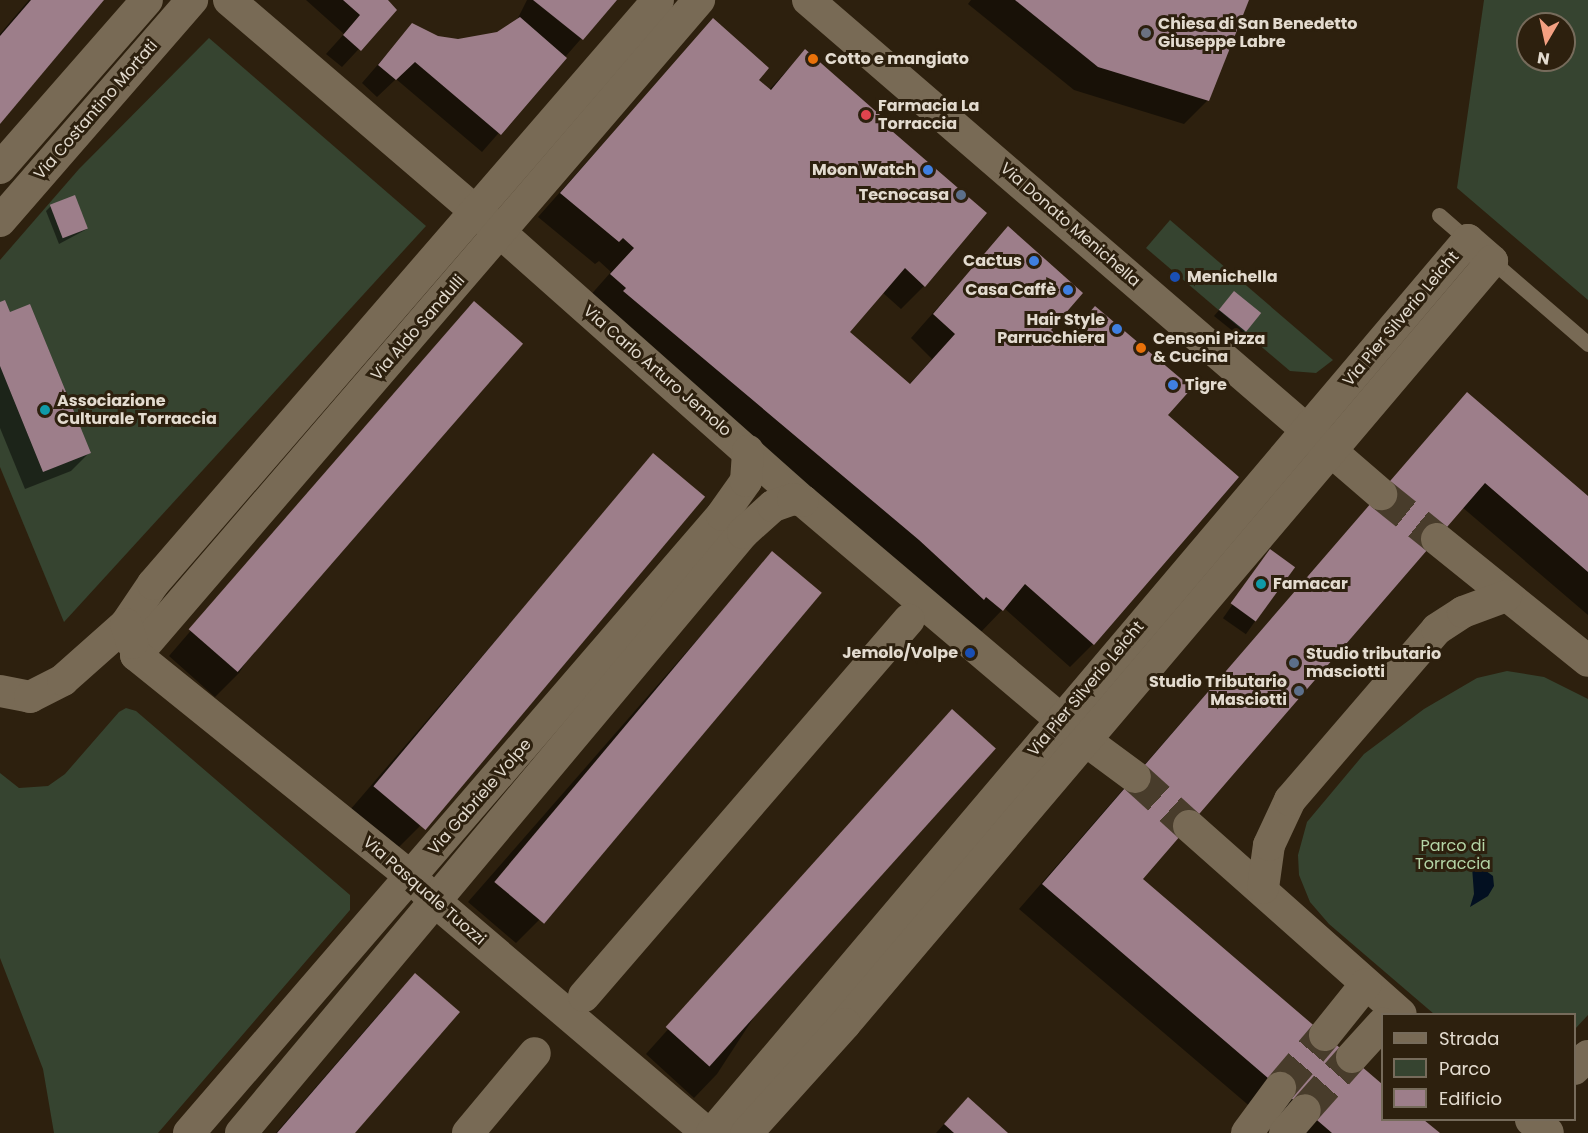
<!DOCTYPE html>
<meta charset="utf-8">
<style>
body{margin:0}
#map{position:relative;width:1588px;height:1133px;overflow:hidden;background:#2d200e;font-family:Poppins,sans-serif}
div>[style]{position:absolute}
.green>*{inset:0;background:#364430}
.water>*{inset:0;background:#031021}
.shadow>*{inset:0;background:#0007;transform-origin:0 0}
.building>*{inset:0;background:#9d7e8a;transform-origin:0 0}
.street-tunnel>*{height:32px;margin-top:-16px;transform-origin:0;background:repeating-linear-gradient(90deg,#483c2b 0 32px,transparent 0 48px)}
.lane>*{height:15px;margin:-7.5px;padding:0 7.5px;transform-origin:7.5px;border-radius:7.5px;background:#786a55}
.street>*{height:32px;margin:-16px;padding:0 16px;transform-origin:16px;border-radius:16px;background:#786a55}
.dots>*{width:16px;height:16px;translate:-50% -50%;box-sizing:border-box;border:3px solid #2d200e;border-radius:50%}
span{translate:-50% -50%;white-space:nowrap;text-align:center;line-height:1.15;-webkit-text-stroke:6px #2d200e;paint-order:stroke}
.poi-label{font-size:16px;color:#e3dbcf;font-weight:700}
.left{translate:0 -50%;text-align:left}
.right{translate:-100% -50%;text-align:right}
.street-label{font-size:16px;color:#e3dbcf}
.park-label{font-size:16px;color:#b4d5a7}
.legend{position:absolute;left:1381px;top:1013px;width:195px;height:108px;box-sizing:border-box;background:#2d200e;border:2px solid #766b5b;margin:0;padding:8px 10px;list-style:none;font-size:18px;color:#e3dbcf}
.legend li{display:flex;align-items:center;gap:12px;height:30px}
.legend b{width:30px;border:2px solid #766b5b}
.north{position:absolute;left:1516px;top:12px;width:60px;height:60px;box-sizing:border-box;background:#2d200e;border:2px solid #766b5b;border-radius:50%;rotate:189deg;font-size:16px;font-weight:700;line-height:24px;text-align:center;color:#e3dbcf}
.north::after{content:'';display:block;margin:auto;width:21px;height:27px;background:#f3a082;clip-path:polygon(50% 0,100% 100%,50% 72%,0 100%)}
</style>
<div id="map">
<div class="green">
<div style="clip-path:polygon(evenodd,1484px 0,1588px 0,1588px 300px,1457px 188px,1484px 0,1528px 24px,1564px 24px,1564px 60px,1528px 60px,1528px 24px)"></div>
<div style="clip-path:polygon(209px 38px,426px 226px,64px 622px,0 467px,0 260px,79px 169px)"></div>
<div style="clip-path:polygon(1170px 220px,1333px 360px,1316px 373px,1290px 371px,1146px 248px)"></div>
<div style="clip-path:polygon(1507px 671px,1544px 677px,1588px 699px,1588px 1015px,1575px 1029px,1574px 1014px,1434px 1014px,1329px 924px,1310px 902px,1299px 875px,1298px 855px,1307px 822px,1364px 754px,1424px 709px,1477px 678px)"></div>
<div style="clip-path:polygon(126px 708px,136px 711px,350px 895px,350px 910px,158px 1133px,54px 1133px,43px 1069px,0 958px,0 773px,19px 788px,48px 786px,65px 774px,119px 712px)"></div>
</div>
<div class="water">
<div style="clip-path:polygon(1472px 867px,1482px 868px,1493px 876px,1494px 886px,1488px 896px,1470px 907px,1474px 894px)"></div>
</div>
<div class="shadow">
<div style="clip-path:polygon(29px 0,102px 0,0 122px,0 34px)"></div>
<div style="clip-path:polygon(306px 0,388px 0,395px 10px,342px 67px,326px 54px,344px 34px)"></div>
<div style="clip-path:polygon(527px 0,615px 0,482px 152px,396px 79px,377px 97px,362px 83px,412px 25px,438px 37px,458px 40px,498px 33px,517px 20px)"></div>
<div style="clip-path:polygon(971px 0,1247px 0,1208px 100px,1184px 124px,1074px 90px,968px 4px)"></div>
<div style="clip-path:polygon(713px 20px,757px 81px,769px 90px,805px 51px,883px 125px,924px 286px,901px 309px,882px 292px,848px 332px,909px 385px,932px 359px,911px 338px,1008px 228px,1049px 330px,1062px 342px,1096px 308px,1190px 389px,1166px 415px,1093px 644px,1070px 667px,1004px 608px,979px 634px,588px 298px,611px 272px,599px 261px,595px 264px,538px 217px)"></div>
<div style="clip-path:polygon(51px 206px,87px 229px,59px 244px,46px 211px)"></div>
<div style="clip-path:polygon(1229px 299px,1245px 331px,1239px 336px,1214px 316px)"></div>
<div style="clip-path:polygon(0 303px,89px 453px,71px 471px,25px 489px,0 428px)"></div>
<div style="clip-path:polygon(474px 303px,239px 673px,215px 697px,169px 656px)"></div>
<div style="clip-path:polygon(1467px 394px,1588px 498px,1588px 615px,1462px 507px,1141px 879px,1382px 1086px,1382px 1120px,1422px 1120px,1437px 1133px,1281px 1133px,1019px 909px)"></div>
<div style="clip-path:polygon(654px 456px,419px 827px,396px 850px,350px 810px)"></div>
<div style="left:1270px;top:551px;width:28px;height:82px;rotate:35deg"></div>
<div style="clip-path:polygon(773px 553px,539px 920px,516px 943px,468px 902px)"></div>
<div style="clip-path:polygon(953px 711px,717px 1074px,694px 1098px,646px 1054px)"></div>
<div style="clip-path:polygon(415px 976px,353px 1133px,276px 1133px,392px 999px)"></div>
<div style="clip-path:polygon(956px 1111px,1006px 1133px,936px 1133px)"></div>
</div>
<div class="building">
<div style="clip-path:polygon(31px 0,104px 0,0 124px,0 36px)"></div>
<div style="clip-path:polygon(343px 0,388px 0,397px 10px,361px 51px,343px 35px,360px 15px)"></div>
<div style="clip-path:polygon(533px 0,617px 0,583px 40px)"></div>
<div style="clip-path:polygon(1015px 0,1249px 0,1209px 101px,1098px 67px)"></div>
<div style="clip-path:polygon(520px 17px,567px 58px,501px 135px,415px 62px,396px 80px,378px 65px,412px 23px,438px 36px,458px 39px,497px 32px)"></div>
<div style="clip-path:polygon(713px 18px,769px 68px,759px 80px,771px 90px,805px 49px,888px 122px,885px 125px,987px 213px,925px 287px,905px 268px,850px 332px,910px 384px,955px 334px,933px 314px,1008px 226px,1083px 293px,1051px 330px,1064px 342px,1095px 306px,1192px 388px,1168px 415px,1239px 477px,1094px 645px,1025px 584px,1003px 611px,986px 597px,984px 600px,919px 540px,623px 291px,626px 288px,610px 274px,634px 248px,623px 238px,619px 242px,560px 193px)"></div>
<div style="left:75px;top:195px;width:36px;height:27px;rotate:69deg"></div>
<div style="left:1234px;top:291px;width:35px;height:24px;rotate:39deg"></div>
<div style="clip-path:polygon(5px 300px,10px 312px,30px 304px,91px 453px,43px 472px,0 366px,0 302px)"></div>
<div style="left:474px;top:301px;width:65px;height:435px;rotate:41deg"></div>
<div style="clip-path:polygon(1467px 392px,1588px 496px,1588px 572px,1485px 483px,1143px 879px,1382px 1084px,1382px 1120px,1424px 1120px,1440px 1133px,1332px 1133px,1042px 884px)"></div>
<div style="left:653px;top:453px;width:68px;height:435px;rotate:40deg"></div>
<div style="left:1270px;top:549px;width:31px;height:67px;rotate:36deg"></div>
<div style="left:772px;top:551px;width:65px;height:432px;rotate:40deg"></div>
<div style="left:952px;top:709px;width:59px;height:428px;rotate:42deg"></div>
<div style="clip-path:polygon(415px 973px,460px 1012px,355px 1133px,277px 1133px)"></div>
<div style="clip-path:polygon(968px 1097px,1008px 1133px,954px 1133px,944px 1124px)"></div>
</div>
<div class="street-tunnel">
<div style="left:1381px;top:494px;width:72px;rotate:38.8deg"></div>
<div style="left:1135px;top:777px;width:73px;rotate:42.2deg"></div>
<div style="left:1280px;top:1088px;width:70px;rotate:-49.7deg"></div>
<div style="left:1305px;top:1110px;width:71px;rotate:-48.4deg"></div>
</div>
<div class="lane">
<div style="left:1439px;top:215px;width:38px;rotate:41deg"></div>
<div style="left:1492px;top:261px;width:127px;rotate:40.8deg"></div>
</div>
<div class="street">
<div style="left:229px;top:0;width:360px;rotate:40.6deg"></div>
<div style="left:502px;top:234px;width:402px;rotate:41.6deg"></div>
<div style="left:803px;top:501px;width:370px;rotate:40.3deg"></div>
<div style="left:1085px;top:740px;width:62px;rotate:36.5deg"></div>
<div style="left:808px;top:0;width:757px;rotate:40.77deg"></div>
<div style="left:0;top:168px;width:223px;rotate:-48.8deg"></div>
<div style="left:0;top:221px;width:293px;rotate:-49deg"></div>
<div style="left:1437px;top:539px;width:194px;rotate:38.9deg"></div>
<div style="left:126px;top:624px;width:48px;rotate:-56deg"></div>
<div style="left:153px;top:584px;width:772px;rotate:-49.15deg"></div>
<div style="left:136px;top:655px;width:864px;rotate:-49.32deg"></div>
<div style="left:136px;top:655px;width:353px;rotate:38.9deg"></div>
<div style="left:411px;top:877px;width:37px;rotate:45deg"></div>
<div style="left:437px;top:903px;width:355px;rotate:40.4deg"></div>
<div style="left:0;top:691px;width:31px;rotate:11deg"></div>
<div style="left:30px;top:697px;width:37px;rotate:-27deg"></div>
<div style="left:63px;top:680px;width:84px;rotate:-41.6deg"></div>
<div style="left:126px;top:624px;width:20px;rotate:72deg"></div>
<div style="left:1189px;top:826px;width:283px;rotate:41.6deg"></div>
<div style="left:1263px;top:888px;width:43px;rotate:-82.1deg"></div>
<div style="left:1269px;top:845px;width:50px;rotate:-65deg"></div>
<div style="left:1290px;top:800px;width:225px;rotate:-49.3deg"></div>
<div style="left:1437px;top:629px;width:31px;rotate:-33deg"></div>
<div style="left:1463px;top:612px;width:46px;rotate:-20.4deg"></div>
<div style="left:584px;top:996px;width:497px;rotate:-49.2deg"></div>
<div style="left:1325px;top:1035px;width:65px;rotate:-51.2deg"></div>
<div style="left:1352px;top:1057px;width:45px;rotate:-47.7deg"></div>
<div style="left:1574px;top:1069px;width:19px;rotate:-43deg"></div>
<div style="left:1531px;top:1120px;width:21px;rotate:37deg"></div>
<div style="left:189px;top:1133px;width:816px;rotate:-49.22deg"></div>
<div style="left:722px;top:515px;width:42px;rotate:-54.8deg"></div>
<div style="left:746px;top:481px;width:30px;rotate:-86deg"></div>
<div style="left:241px;top:1133px;width:782px;rotate:-50.08deg"></div>
<div style="left:743px;top:533px;width:40px;rotate:-42deg"></div>
<div style="left:773px;top:506px;width:21px;rotate:-19deg"></div>
<div style="left:793px;top:499px;width:10px;rotate:11deg"></div>
<div style="left:468px;top:1133px;width:104px;rotate:-50.1deg"></div>
<div style="left:712px;top:1133px;width:1170px;rotate:-49.75deg"></div>
<div style="left:1468px;top:240px;width:32px;rotate:41deg"></div>
<div style="left:1492px;top:261px;width:1000px;rotate:130.3deg"></div>
<div style="left:845px;top:1024px;width:147px;rotate:132deg"></div>
<div style="left:1247px;top:1133px;width:56px;rotate:-53.7deg"></div>
<div style="left:1285px;top:1133px;width:30px;rotate:-49deg"></div>
</div>
<div class="dots">
<div style="left:1146px;top:33px;background:#6b7280"></div>
<div style="left:813px;top:59px;background:#e8710a"></div>
<div style="left:866px;top:115px;background:#e0444e"></div>
<div style="left:928px;top:170px;background:#3f7fe0"></div>
<div style="left:961px;top:195px;background:#5c6f8a"></div>
<div style="left:1034px;top:261px;background:#3f7fe0"></div>
<div style="left:1175px;top:277px;background:#1a4fb4"></div>
<div style="left:1068px;top:290px;background:#3f7fe0"></div>
<div style="left:1117px;top:329px;background:#3f7fe0"></div>
<div style="left:1141px;top:348px;background:#e8710a"></div>
<div style="left:1173px;top:385px;background:#3f7fe0"></div>
<div style="left:45px;top:410px;background:#0f9aa8"></div>
<div style="left:1261px;top:584px;background:#0f9aa8"></div>
<div style="left:970px;top:653px;background:#1a4fb4"></div>
<div style="left:1294px;top:663px;background:#5c6f8a"></div>
<div style="left:1299px;top:691px;background:#5c6f8a"></div>
</div>
<div class="poi-label">
<span class="left" style="left:1158px;top:33px">Chiesa di San Benedetto<br>Giuseppe Labre</span>
<span class="left" style="left:825px;top:59px">Cotto e mangiato</span>
<span class="left" style="left:878px;top:115px">Farmacia La<br>Torraccia</span>
<span class="right" style="left:916px;top:170px">Moon Watch</span>
<span class="right" style="left:949px;top:195px">Tecnocasa</span>
<span class="right" style="left:1022px;top:261px">Cactus</span>
<span class="left" style="left:1187px;top:277px">Menichella</span>
<span class="right" style="left:1056px;top:290px">Casa Caffè</span>
<span class="right" style="left:1105px;top:329px">Hair Style<br>Parrucchiera</span>
<span class="left" style="left:1153px;top:348px">Censoni Pizza<br>&amp; Cucina</span>
<span class="left" style="left:1185px;top:385px">Tigre</span>
<span class="left" style="left:57px;top:410px">Associazione<br>Culturale Torraccia</span>
<span class="left" style="left:1273px;top:584px">Famacar</span>
<span class="right" style="left:958px;top:653px">Jemolo/Volpe</span>
<span class="left" style="left:1306px;top:663px">Studio tributario<br>masciotti</span>
<span class="right" style="left:1287px;top:691px">Studio Tributario<br>Masciotti</span>
</div>
<div class="street-label">
<span style="left:96px;top:110px;rotate:-49deg">Via Costantino Mortati</span>
<span style="left:1070px;top:225px;rotate:41deg">Via Donato Menichella</span>
<span style="left:1401px;top:319px;rotate:-50deg">Via Pier Silverio Leicht</span>
<span style="left:418px;top:328px;rotate:-49deg">Via Aldo Sandulli</span>
<span style="left:657px;top:371px;rotate:41deg">Via Carlo Arturo Jemolo</span>
<span style="left:1086px;top:689px;rotate:-50deg">Via Pier Silverio Leicht</span>
<span style="left:480px;top:797px;rotate:-49deg">Via Gabriele Volpe</span>
<span style="left:424px;top:891px;rotate:41deg">Via Pasquale Tuozzi</span>
</div>
<div class="park-label">
<span style="left:1453px;top:855px">Parco di<br>Torraccia</span>
</div>
<ul class="legend">
<li><b style="height:8px;background:#786a55"></b>Strada</li>
<li><b style="height:16px;background:#364430"></b>Parco</li>
<li><b style="height:16px;background:#9d7e8a"></b>Edificio</li>
</ul>
<div class="north">N</div>
</div>
